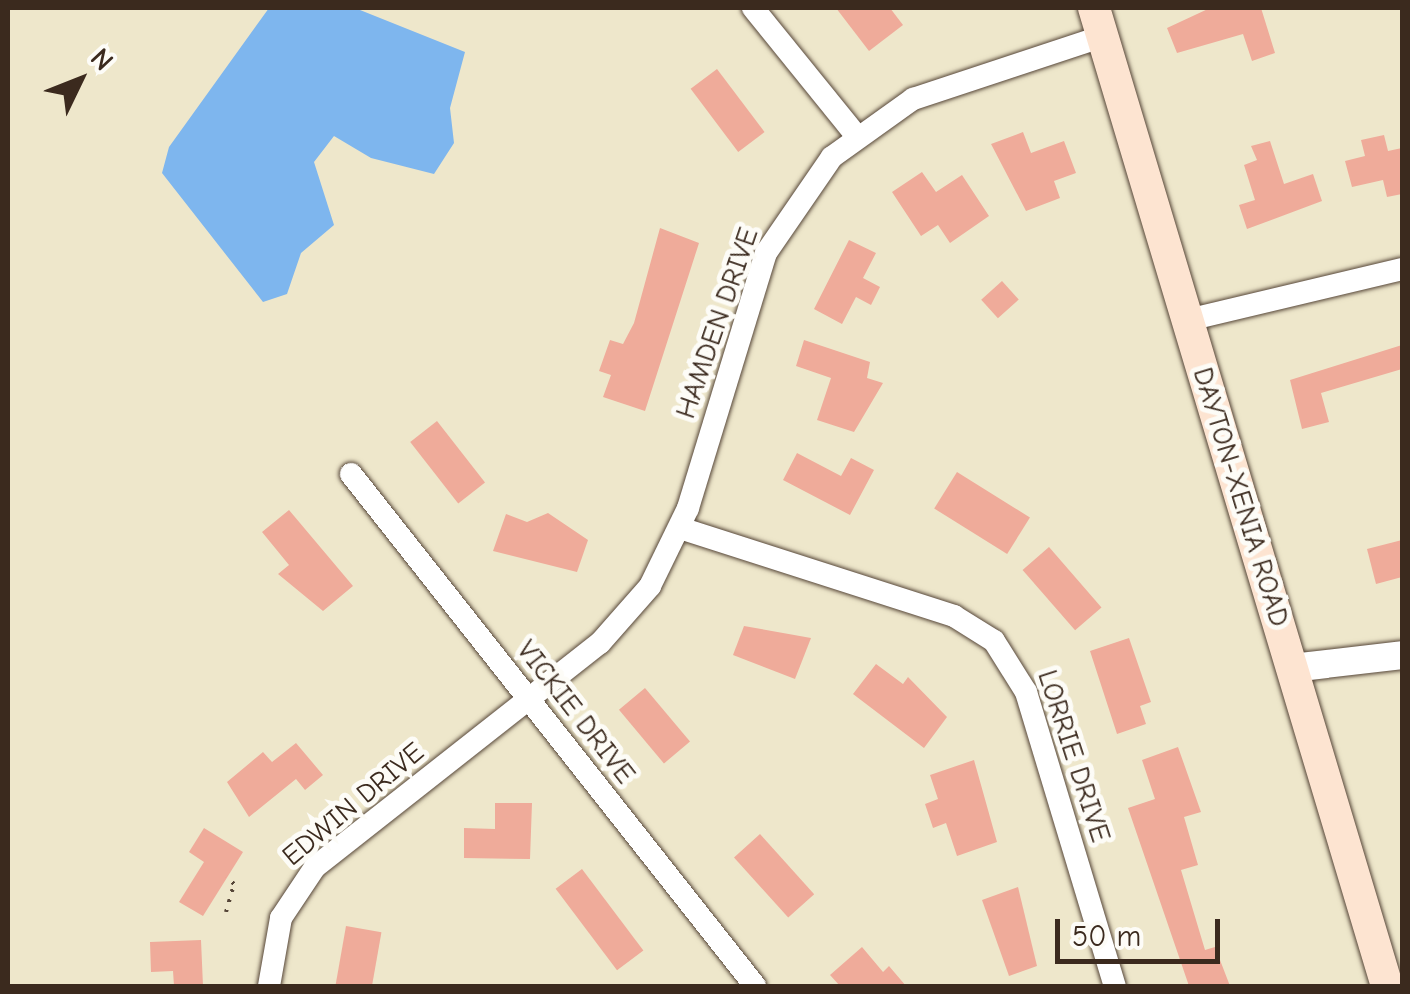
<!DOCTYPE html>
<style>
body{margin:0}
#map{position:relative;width:1410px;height:994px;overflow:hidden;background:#eee7cb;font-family:"Comic Neue",sans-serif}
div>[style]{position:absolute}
.water>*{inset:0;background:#7eb6ee}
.building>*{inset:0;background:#efab9a;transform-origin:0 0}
.path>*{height:4px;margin-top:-2px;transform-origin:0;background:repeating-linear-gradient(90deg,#564638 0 2.5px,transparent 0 10.5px)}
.roads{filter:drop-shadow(0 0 2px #564638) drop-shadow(0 0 2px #564638)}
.minor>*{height:22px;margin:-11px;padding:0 11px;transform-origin:11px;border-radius:11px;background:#fff}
.tertiary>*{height:28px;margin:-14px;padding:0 14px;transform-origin:14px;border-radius:14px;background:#fff}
.secondary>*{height:32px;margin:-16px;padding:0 16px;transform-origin:16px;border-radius:16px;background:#fde4d1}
span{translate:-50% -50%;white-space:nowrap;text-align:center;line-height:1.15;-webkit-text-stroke:10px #fdfcf7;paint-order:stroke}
.street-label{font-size:28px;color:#3b2a1e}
.frame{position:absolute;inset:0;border:10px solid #3b2a1e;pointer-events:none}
.north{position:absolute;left:30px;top:30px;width:100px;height:100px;-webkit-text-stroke:8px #fdfcf7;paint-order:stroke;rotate:47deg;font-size:28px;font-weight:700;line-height:40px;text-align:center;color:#3b2a1e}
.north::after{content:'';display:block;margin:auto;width:35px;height:45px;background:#3b2a1e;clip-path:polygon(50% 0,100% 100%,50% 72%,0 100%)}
.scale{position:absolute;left:1055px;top:919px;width:165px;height:45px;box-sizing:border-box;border:5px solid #3b2a1e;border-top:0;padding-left:12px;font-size:30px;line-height:35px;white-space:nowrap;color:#3b2a1e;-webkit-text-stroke:8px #fdfcf7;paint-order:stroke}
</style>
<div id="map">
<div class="water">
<div style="clip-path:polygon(269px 8px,355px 8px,465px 52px,450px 108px,454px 143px,434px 174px,371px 158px,334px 136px,314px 162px,334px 225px,301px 253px,287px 294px,263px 302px,162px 173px,169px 147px)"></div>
</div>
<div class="building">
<div style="clip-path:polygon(836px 8px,890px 8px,903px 25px,869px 51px)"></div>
<div style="clip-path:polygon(1210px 8px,1261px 8px,1275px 53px,1252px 61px,1243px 34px,1177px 53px,1167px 28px)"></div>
<div style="left:717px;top:69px;width:79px;height:33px;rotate:53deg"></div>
<div style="clip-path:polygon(1023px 132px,1031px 153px,1064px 141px,1076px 173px,1054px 181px,1060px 198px,1026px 211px,991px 144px)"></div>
<div style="clip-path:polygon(1384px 135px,1388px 151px,1402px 148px,1402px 194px,1387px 197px,1383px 180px,1352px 187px,1345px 161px,1365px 156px,1361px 140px)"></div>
<div style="clip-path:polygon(1270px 141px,1284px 184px,1313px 174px,1322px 201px,1247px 229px,1239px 205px,1255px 200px,1244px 165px,1257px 160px,1251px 146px)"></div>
<div style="clip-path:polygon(922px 172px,936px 192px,962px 175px,989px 216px,950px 243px,938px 225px,921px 236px,892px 192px)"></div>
<div style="clip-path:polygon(660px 228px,699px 243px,645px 411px,603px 397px,611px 375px,599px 371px,610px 340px,623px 344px,634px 323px)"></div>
<div style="clip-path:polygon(849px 240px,876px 253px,863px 278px,880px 287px,871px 305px,856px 297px,842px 324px,814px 309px)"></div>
<div style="left:1002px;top:281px;width:25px;height:28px;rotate:48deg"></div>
<div style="clip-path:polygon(804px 340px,870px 362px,867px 378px,883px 383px,854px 432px,817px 420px,831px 378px,796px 366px)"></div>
<div style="clip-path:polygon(1402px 345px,1402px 369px,1321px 393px,1329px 422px,1302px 429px,1290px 380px)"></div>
<div style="left:437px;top:421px;width:78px;height:34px;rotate:52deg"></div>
<div style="clip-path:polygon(797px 453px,841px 476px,851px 458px,874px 470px,850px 515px,783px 480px)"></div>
<div style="left:957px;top:472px;width:86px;height:43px;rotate:32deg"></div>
<div style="clip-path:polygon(289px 510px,353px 586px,323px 611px,278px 574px,289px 565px,262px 532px)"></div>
<div style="clip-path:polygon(548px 513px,588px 540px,577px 572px,493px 551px,506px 514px,527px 522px)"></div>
<div style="clip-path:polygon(1402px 540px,1402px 577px,1376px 584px,1367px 549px)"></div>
<div style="left:1049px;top:547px;width:80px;height:35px;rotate:49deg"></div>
<div style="clip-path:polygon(744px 626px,811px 638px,795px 679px,733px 655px)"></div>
<div style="clip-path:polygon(1129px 638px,1151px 702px,1140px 706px,1146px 724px,1117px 734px,1090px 651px)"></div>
<div style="clip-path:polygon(876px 664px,903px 684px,908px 677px,947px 717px,924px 748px,853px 694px)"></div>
<div style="left:645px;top:688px;width:70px;height:34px;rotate:50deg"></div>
<div style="clip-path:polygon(296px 743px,323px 775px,305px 790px,296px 779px,249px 817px,227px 782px,263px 752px,272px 762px)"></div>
<div style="clip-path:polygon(1178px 747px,1201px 812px,1184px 817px,1198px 865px,1181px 870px,1205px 950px,1215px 947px,1230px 986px,1189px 986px,1128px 808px,1155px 799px,1142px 760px)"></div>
<div style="clip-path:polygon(974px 760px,997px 842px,957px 856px,946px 823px,933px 828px,925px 804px,938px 799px,930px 775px)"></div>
<div style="clip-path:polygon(495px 803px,532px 803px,530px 859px,464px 858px,464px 828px,495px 829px)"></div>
<div style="clip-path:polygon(204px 828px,243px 852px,203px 916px,179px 902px,204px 862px,189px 852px)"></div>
<div style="left:760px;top:834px;width:81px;height:35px;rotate:48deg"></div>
<div style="left:582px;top:869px;width:102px;height:33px;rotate:53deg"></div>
<div style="clip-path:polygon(1018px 887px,1037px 966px,1009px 976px,982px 900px)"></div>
<div style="left:346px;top:926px;width:36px;height:61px;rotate:10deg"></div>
<div style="clip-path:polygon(201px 940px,203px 986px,174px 986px,173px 971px,151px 972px,150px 942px)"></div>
<div style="clip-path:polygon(862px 947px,883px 972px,889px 966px,906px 986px,840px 986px,830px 975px)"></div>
</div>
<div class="path">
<div style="left:226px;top:912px;width:29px;rotate:-74deg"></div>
<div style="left:234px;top:884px;width:10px;rotate:-135deg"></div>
</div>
<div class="roads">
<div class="minor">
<div style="left:753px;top:8px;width:164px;rotate:51deg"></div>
<div style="left:1188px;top:320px;width:220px;rotate:-13.4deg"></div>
<div style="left:351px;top:474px;width:652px;rotate:51.72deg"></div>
<div style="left:680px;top:528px;width:288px;rotate:17.8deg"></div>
<div style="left:954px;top:616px;width:47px;rotate:32deg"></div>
<div style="left:994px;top:641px;width:60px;rotate:57.9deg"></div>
<div style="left:1026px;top:692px;width:307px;rotate:73.2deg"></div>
<div style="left:269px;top:986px;width:69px;rotate:-80deg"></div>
<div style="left:281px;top:918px;width:61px;rotate:-56.3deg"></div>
<div style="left:315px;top:867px;width:362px;rotate:-38.2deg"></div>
<div style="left:600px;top:643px;width:76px;rotate:-48.7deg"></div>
<div style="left:650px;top:586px;width:87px;rotate:-64deg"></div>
<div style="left:688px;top:508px;width:267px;rotate:-73deg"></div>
<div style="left:766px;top:253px;width:116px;rotate:-55.5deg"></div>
<div style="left:832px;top:157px;width:100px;rotate:-35.6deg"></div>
<div style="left:913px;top:99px;width:200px;rotate:-18.3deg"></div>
</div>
<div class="tertiary">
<div style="left:1292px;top:668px;width:111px;rotate:-6.7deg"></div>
</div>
<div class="secondary">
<div style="left:1094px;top:8px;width:1021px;rotate:73.32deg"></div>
</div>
</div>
<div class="street-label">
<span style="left:717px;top:323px;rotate:-71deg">HAMDEN DRIVE</span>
<span style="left:1241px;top:497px;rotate:73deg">DAYTON-XENIA ROAD</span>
<span style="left:576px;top:712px;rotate:52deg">VICKIE DRIVE</span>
<span style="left:1074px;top:756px;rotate:72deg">LORRIE DRIVE</span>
<span style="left:353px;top:804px;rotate:-40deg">EDWIN DRIVE</span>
</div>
<div class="frame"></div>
<div class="north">N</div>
<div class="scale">50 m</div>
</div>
